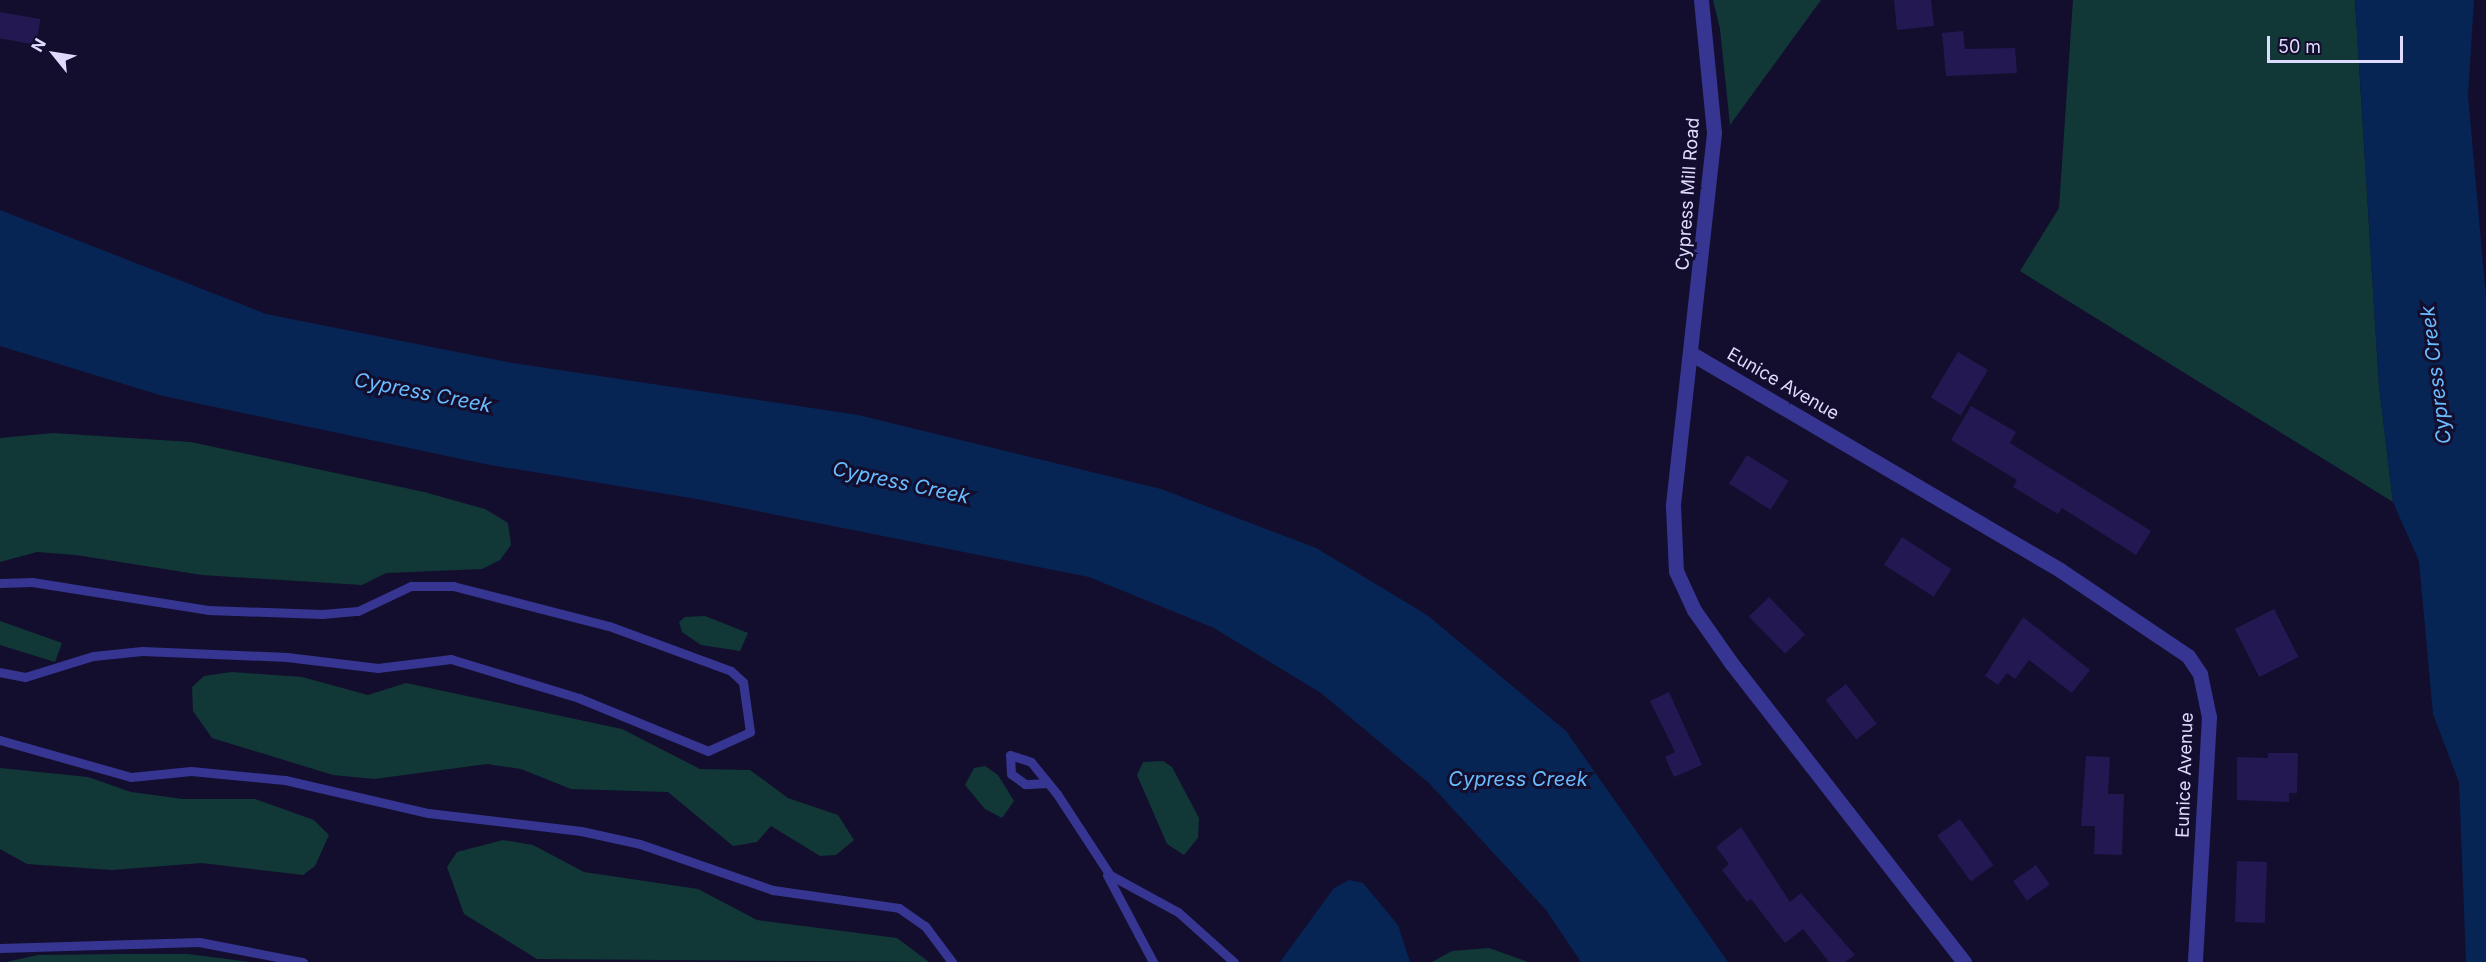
<!DOCTYPE html>
<style>
body{margin:0}
#map{position:relative;width:2486px;height:962px;overflow:hidden;background:#130e2e;font-family:Inter,sans-serif}
div>[style]{position:absolute}
.green>*{inset:0;background:#113836}
.water>*{inset:0;background:#072554}
.building>*{inset:0;background:#231851;transform-origin:0 0}
.service>*{height:9px;margin:-4.5px;padding:0 4.5px;transform-origin:4.5px;border-radius:4.5px;background:#363591}
.minor>*{height:15px;margin:-7.5px;padding:0 7.5px;transform-origin:7.5px;border-radius:7.5px;background:#363591}
span{translate:-50% -50%;white-space:nowrap;text-align:center;line-height:1.15;-webkit-text-stroke:6px #130e2e;paint-order:stroke}
.street-label{font-size:18px;color:#dedbff}
.water-label{font-size:20px;color:#69bdff;font-style:italic}
.north{position:absolute;left:24px;top:24px;width:60px;height:60px;-webkit-text-stroke:4px #130e2e;paint-order:stroke;rotate:300deg;font-size:16px;font-weight:700;line-height:24px;text-align:center;color:#dedbff}
.north::after{content:'';display:block;margin:auto;width:21px;height:27px;background:#dedbff;clip-path:polygon(50% 0,100% 100%,50% 72%,0 100%)}
.scale{position:absolute;left:2267px;top:36px;width:136px;height:27px;box-sizing:border-box;border:3px solid #dedbff;border-top:0;padding-left:8px;font-size:18px;line-height:21px;white-space:nowrap;color:#dedbff;-webkit-text-stroke:4px #130e2e;paint-order:stroke}
</style>
<div id="map">
<div class="green">
<div style="clip-path:polygon(1713px 0,1821px 0,1730px 125px,1720px 29px)"></div>
<div style="clip-path:polygon(2073px 0,2355px 0,2379px 386px,2393px 502px,2020px 271px,2059px 208px)"></div>
<div style="clip-path:polygon(53px 433px,191px 442px,424px 492px,485px 509px,508px 523px,511px 545px,500px 560px,482px 569px,386px 573px,362px 585px,202px 575px,76px 555px,37px 552px,0 562px,0 438px)"></div>
<div style="clip-path:polygon(705px 616px,748px 633px,740px 651px,701px 645px,682px 632px,679px 622px,685px 617px)"></div>
<div style="clip-path:polygon(0 621px,62px 643px,55px 662px,0 645px)"></div>
<div style="clip-path:polygon(232px 672px,302px 677px,368px 695px,406px 683px,622px 729px,700px 769px,750px 770px,788px 798px,838px 815px,854px 840px,836px 855px,820px 856px,771px 826px,757px 842px,733px 846px,668px 792px,571px 789px,521px 769px,487px 764px,374px 779px,333px 775px,212px 738px,193px 711px,192px 687px,204px 676px)"></div>
<div style="clip-path:polygon(1163px 761px,1172px 767px,1199px 818px,1198px 838px,1184px 855px,1167px 844px,1137px 775px,1143px 762px)"></div>
<div style="clip-path:polygon(985px 766px,998px 775px,1014px 801px,1002px 818px,985px 809px,965px 785px,974px 768px)"></div>
<div style="clip-path:polygon(0 768px,88px 777px,131px 792px,183px 799px,255px 799px,314px 820px,329px 835px,315px 866px,303px 875px,202px 863px,112px 870px,27px 864px,0 849px)"></div>
<div style="clip-path:polygon(503px 840px,533px 845px,584px 872px,698px 889px,757px 920px,897px 938px,929px 962px,537px 959px,464px 914px,447px 867px,457px 852px)"></div>
<div style="clip-path:polygon(1489px 948px,1528px 962px,1432px 962px,1452px 951px)"></div>
<div style="clip-path:polygon(123px 954px,188px 954px,250px 962px,6px 962px,38px 955px)"></div>
</div>
<div class="water">
<div style="clip-path:polygon(2355px 0,2474px 0,2468px 95px,2486px 298px,2486px 962px,2466px 962px,2459px 782px,2433px 714px,2419px 561px,2393px 502px,2379px 386px)"></div>
<div style="clip-path:polygon(0 210px,266px 314px,507px 362px,858px 415px,1161px 489px,1316px 548px,1427px 615px,1566px 731px,1728px 962px,1581px 962px,1546px 910px,1429px 783px,1321px 693px,1214px 628px,1089px 577px,697px 499px,485px 464px,163px 396px,0 346px)"></div>
<div style="clip-path:polygon(1349px 880px,1363px 883px,1398px 925px,1410px 962px,1280px 962px,1334px 888px)"></div>
</div>
<div class="building">
<div style="clip-path:polygon(1894px 0,1931px 0,1934px 26px,1897px 30px)"></div>
<div style="left:0;top:12px;width:41px;height:26px;rotate:10deg"></div>
<div style="clip-path:polygon(1963px 31px,1965px 49px,2015px 48px,2017px 73px,1946px 76px,1942px 33px)"></div>
<div style="left:1958px;top:352px;width:35px;height:53px;rotate:31deg"></div>
<div style="clip-path:polygon(1971px 406px,2016px 432px,2010px 443px,2151px 531px,2136px 555px,2062px 508px,2058px 514px,2013px 487px,2017px 480px,1951px 440px)"></div>
<div style="left:1747px;top:455px;width:49px;height:34px;rotate:32deg"></div>
<div style="left:1902px;top:537px;width:59px;height:33px;rotate:33deg"></div>
<div style="left:1769px;top:597px;width:52px;height:28px;rotate:46deg"></div>
<div style="left:2274px;top:609px;width:54px;height:44px;rotate:63deg"></div>
<div style="clip-path:polygon(2023px 617px,2090px 670px,2072px 693px,2029px 660px,2015px 679px,2007px 673px,1998px 685px,1985px 676px)"></div>
<div style="left:1846px;top:684px;width:50px;height:26px;rotate:52deg"></div>
<div style="clip-path:polygon(1669px 692px,1702px 765px,1674px 777px,1665px 757px,1675px 752px,1650px 701px)"></div>
<div style="clip-path:polygon(2268px 753px,2298px 753px,2297px 793px,2289px 793px,2289px 802px,2237px 800px,2237px 757px,2268px 758px)"></div>
<div style="clip-path:polygon(2086px 756px,2110px 757px,2108px 794px,2124px 794px,2122px 855px,2094px 854px,2095px 826px,2081px 826px)"></div>
<div style="left:1960px;top:819px;width:57px;height:28px;rotate:54deg"></div>
<div style="clip-path:polygon(1741px 827px,1790px 902px,1801px 893px,1855px 955px,1845px 962px,1829px 962px,1803px 929px,1785px 943px,1751px 899px,1747px 902px,1722px 870px,1729px 864px,1716px 847px)"></div>
<div style="left:2237px;top:861px;width:30px;height:61px;rotate:2deg"></div>
<div style="left:2036px;top:865px;width:24px;height:28px;rotate:55deg"></div>
</div>
<div class="service">
<div style="left:0;top:583px;width:32px;rotate:-2deg"></div>
<div style="left:32px;top:582px;width:178px;rotate:9deg"></div>
<div style="left:208px;top:610px;width:114px;rotate:2deg"></div>
<div style="left:322px;top:614px;width:36px;rotate:-5deg"></div>
<div style="left:358px;top:611px;width:59px;rotate:-25.3deg"></div>
<div style="left:411px;top:586px;width:42px"></div>
<div style="left:453px;top:586px;width:161px;rotate:14.4deg"></div>
<div style="left:609px;top:626px;width:130px;rotate:20.2deg"></div>
<div style="left:731px;top:671px;width:16px;rotate:43deg"></div>
<div style="left:743px;top:682px;width:50px;rotate:82deg"></div>
<div style="left:750px;top:732px;width:46px;rotate:155.7deg"></div>
<div style="left:708px;top:751px;width:139px;rotate:-157.7deg"></div>
<div style="left:579px;top:698px;width:134px;rotate:-163.1deg"></div>
<div style="left:451px;top:659px;width:74px;rotate:173deg"></div>
<div style="left:378px;top:668px;width:92px;rotate:-173.1deg"></div>
<div style="left:287px;top:657px;width:145px;rotate:-177.6deg"></div>
<div style="left:142px;top:651px;width:49px;rotate:174.2deg"></div>
<div style="left:93px;top:656px;width:71px;rotate:162.8deg"></div>
<div style="left:25px;top:677px;width:25px;rotate:-169deg"></div>
<div style="left:0;top:740px;width:136px;rotate:15.8deg"></div>
<div style="left:131px;top:777px;width:60px;rotate:-5.7deg"></div>
<div style="left:191px;top:771px;width:94px;rotate:5.5deg"></div>
<div style="left:285px;top:780px;width:147px;rotate:13deg"></div>
<div style="left:428px;top:813px;width:154px;rotate:6.7deg"></div>
<div style="left:581px;top:831px;width:60px;rotate:12.4deg"></div>
<div style="left:640px;top:844px;width:141px;rotate:19.1deg"></div>
<div style="left:773px;top:890px;width:127px;rotate:8.1deg"></div>
<div style="left:899px;top:908px;width:32px;rotate:35deg"></div>
<div style="left:925px;top:926px;width:45px;rotate:53.1deg"></div>
<div style="left:1047px;top:783px;width:22px;rotate:177deg"></div>
<div style="left:1025px;top:784px;width:17px;rotate:-144deg"></div>
<div style="left:1011px;top:774px;width:19px;rotate:-93deg"></div>
<div style="left:1010px;top:755px;width:22px;rotate:18deg"></div>
<div style="left:1031px;top:762px;width:41px;rotate:50.9deg"></div>
<div style="left:1057px;top:794px;width:97px;rotate:56.8deg"></div>
<div style="left:1110px;top:875px;width:77px;rotate:28.6deg"></div>
<div style="left:1178px;top:912px;width:75px;rotate:41.8deg"></div>
<div style="left:1107px;top:875px;width:98px;rotate:62.1deg"></div>
<div style="left:0;top:948px;width:199px;rotate:-1.7deg"></div>
<div style="left:199px;top:942px;width:106px;rotate:10.9deg"></div>
</div>
<div class="minor">
<div style="left:1701px;top:0;width:134px;rotate:84.4deg"></div>
<div style="left:1714px;top:133px;width:375px;rotate:96.3deg"></div>
<div style="left:1673px;top:506px;width:65px;rotate:87.4deg"></div>
<div style="left:1676px;top:571px;width:43px;rotate:65.2deg"></div>
<div style="left:1694px;top:610px;width:66px;rotate:54.9deg"></div>
<div style="left:1732px;top:664px;width:378px;rotate:52.1deg"></div>
<div style="left:1692px;top:354px;width:427px;rotate:30.4deg"></div>
<div style="left:2060px;top:570px;width:154px;rotate:33.9deg"></div>
<div style="left:2188px;top:656px;width:22px;rotate:56deg"></div>
<div style="left:2200px;top:674px;width:44px;rotate:78.2deg"></div>
<div style="left:2209px;top:717px;width:245px;rotate:93.3deg"></div>
</div>
<div class="street-label">
<span style="left:1688px;top:194px;rotate:-86deg">Cypress Mill Road</span>
<span style="left:1783px;top:384px;rotate:30deg">Eunice Avenue</span>
<span style="left:2185px;top:775px;rotate:-88deg">Eunice Avenue</span>
</div>
<div class="water-label">
<span style="left:2436px;top:375px;rotate:-97deg">Cypress Creek</span>
<span style="left:423px;top:393px;rotate:11deg">Cypress Creek</span>
<span style="left:901px;top:483px;rotate:12deg">Cypress Creek</span>
<span style="left:1518px;top:779px">Cypress Creek</span>
</div>
<div class="north">N</div>
<div class="scale">50 m</div>
</div>
